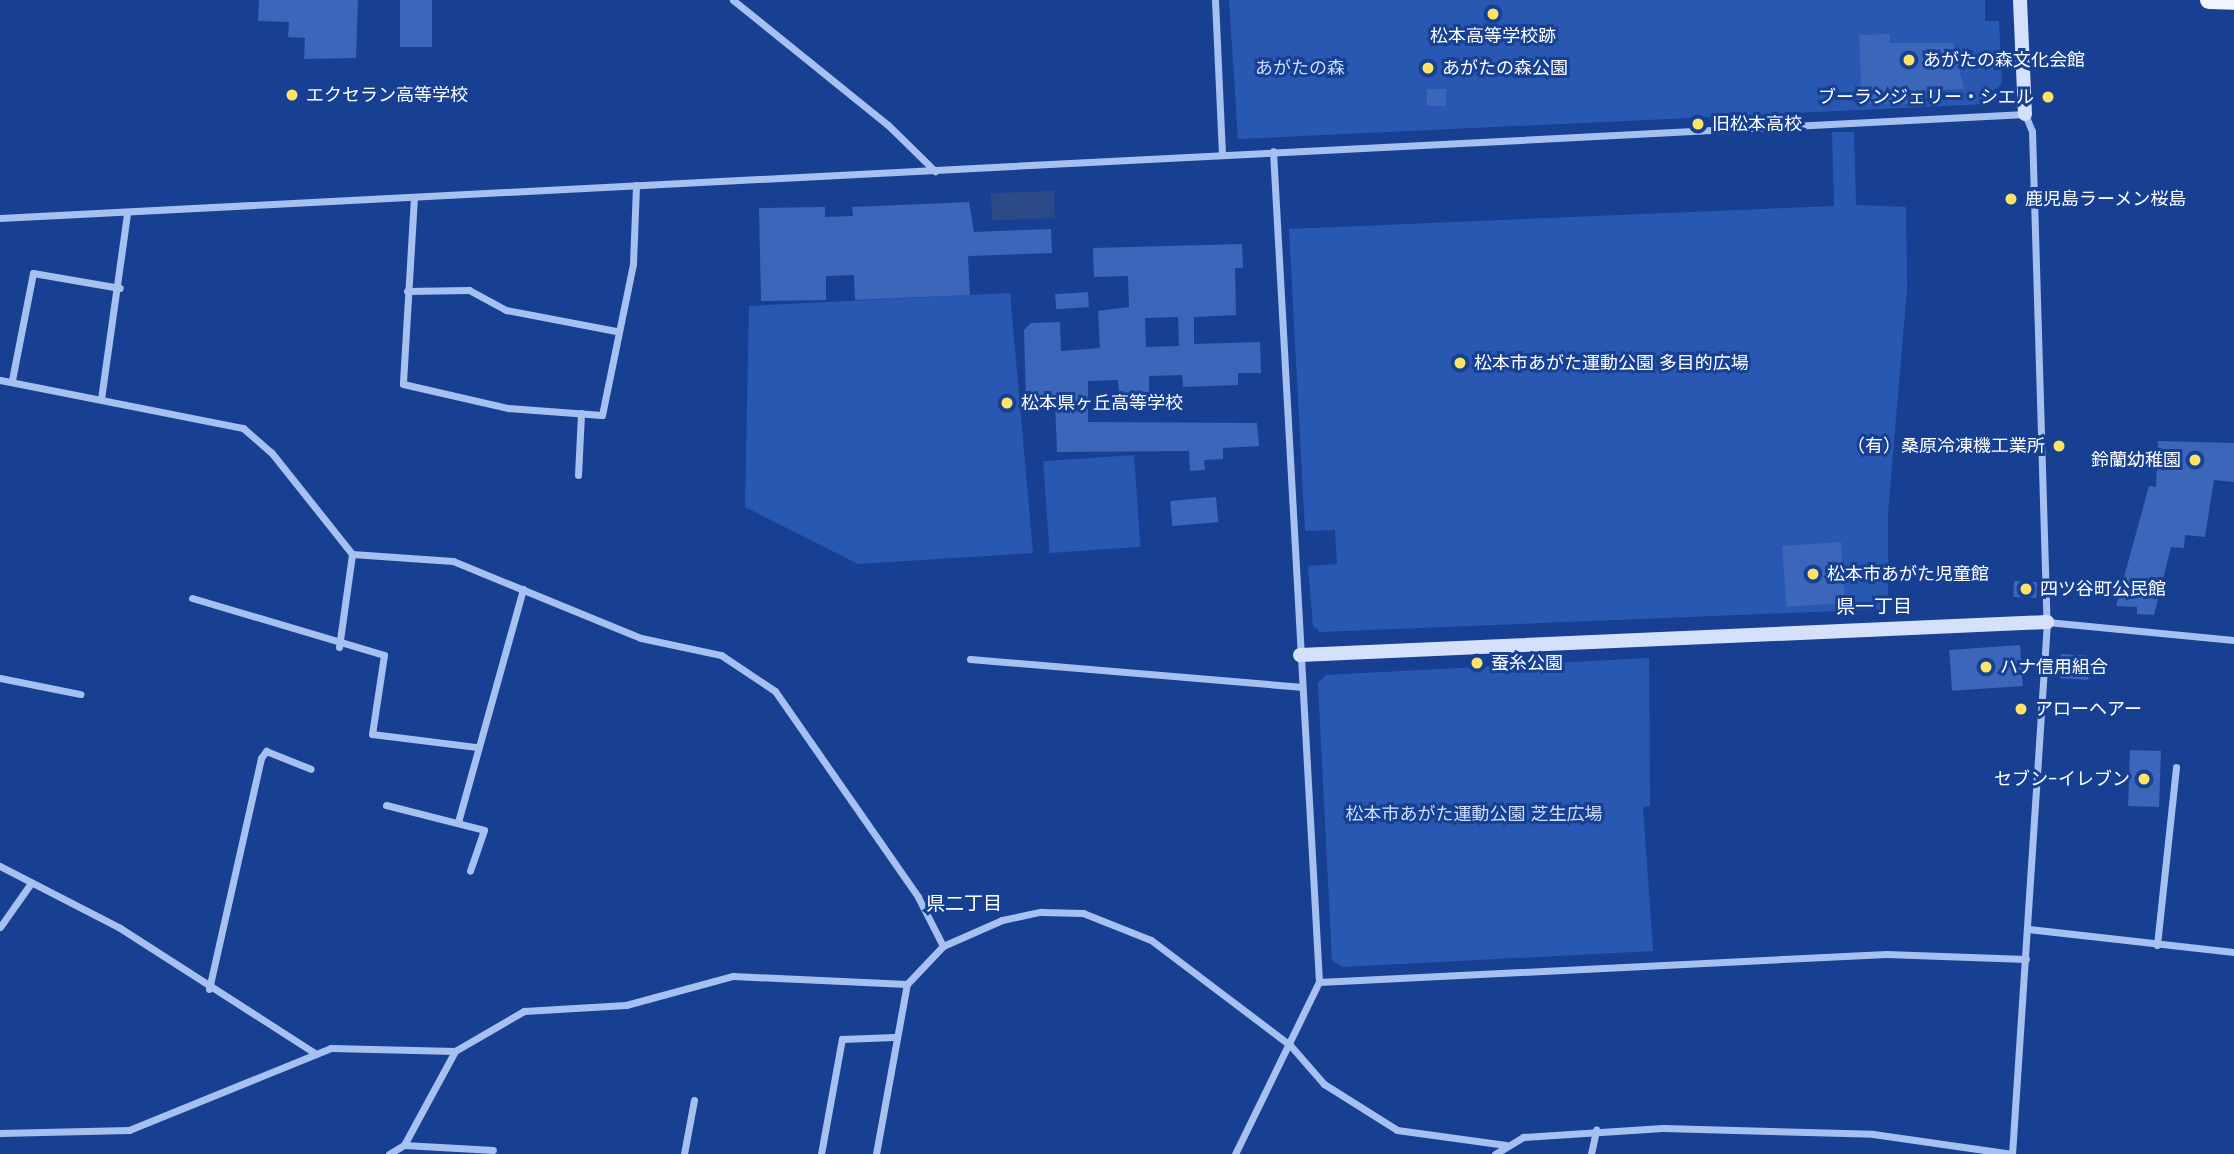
<!DOCTYPE html>
<meta charset="utf-8">
<style>
body{margin:0}
#map{position:relative;width:2234px;height:1154px;overflow:hidden;background:#174093;font-family:Poppins,"Noto Sans JP",sans-serif}
div>[style]{position:absolute}
.green>*{inset:0;background:#2958b2;transform-origin:0 0}
.water>*{inset:0;background:#2d4a88;transform-origin:0 0}
.building>*{inset:0;background:#3b66b9;transform-origin:0 0}
.street>*{height:7px;margin:-3.5px;padding:0 3.5px;transform-origin:3.5px;border-radius:3.5px;background:#a6c0f0}
.secondary>*{height:14px;margin:-7px;padding:0 7px;transform-origin:7px;border-radius:7px;background:#d5e1fb}
.primary>*{height:18px;margin:-9px;padding:0 9px;transform-origin:9px;border-radius:9px;background:#f0f4ff}
.dots>*{width:19px;height:19px;translate:-50% -50%;box-sizing:border-box;border:4px solid #174093;border-radius:50%}
span{translate:-50% -50%;white-space:nowrap;text-align:center;line-height:1.15;-webkit-text-stroke:6px #174093;paint-order:stroke}
.poi-label{font-size:18px;color:#fff}
.left{translate:0 -50%;text-align:left}
.right{translate:-100% -50%;text-align:right}
.park-label{font-size:18px;color:#cdddfc}
.neighbourhood-label{font-size:19px;color:#fff}
</style>
<div id="map">
<div class="green">
<div style="clip-path:polygon(1229px 0,1985px 0,1985px 21px,1999px 21px,2002px 82px,1987px 104px,1238px 139px)"></div>
<div style="clip-path:polygon(1832px 132px,1854px 132px,1856px 205px,1906px 207px,1907px 288px,1888px 513px,1888px 609px,1320px 632px,1313px 626px,1308px 566px,1337px 564px,1335px 530px,1305px 531px,1289px 229px,1834px 206px)"></div>
<div style="clip-path:polygon(1010px 293px,1033px 553px,858px 564px,745px 507px,749px 306px)"></div>
<div style="left:1134px;top:455px;width:92px;height:91px;rotate:86deg"></div>
<div style="clip-path:polygon(1649px 658px,1650px 806px,1643px 807px,1653px 951px,1342px 967px,1332px 960px,1318px 683px,1326px 675px)"></div>
</div>
<div class="water">
<div style="left:1054px;top:191px;width:27px;height:63px;rotate:88deg"></div>
</div>
<div class="building">
<div style="clip-path:polygon(259px 0,358px 0,356px 58px,304px 59px,305px 38px,288px 37px,289px 22px,258px 21px)"></div>
<div style="left:400px;top:0;width:32px;height:47px"></div>
<div style="clip-path:polygon(1890px 34px,1890px 43px,1953px 43px,1964px 89px,1922px 90px,1923px 103px,1862px 104px,1859px 35px)"></div>
<div style="left:1427px;top:89px;width:19px;height:17px"></div>
<div style="clip-path:polygon(969px 202px,974px 232px,1051px 229px,1052px 253px,968px 256px,970px 295px,855px 300px,854px 275px,826px 276px,826px 300px,761px 301px,759px 208px,825px 207px,825px 217px,853px 216px,852px 207px)"></div>
<div style="clip-path:polygon(evenodd,1242px 244px,1243px 268px,1235px 268px,1236px 315px,1194px 317px,1194px 344px,1260px 342px,1261px 373px,1238px 373px,1238px 385px,1183px 387px,1182px 375px,1149px 376px,1149px 392px,1119px 393px,1118px 380px,1088px 381px,1088px 422px,1257px 423px,1259px 446px,1223px 448px,1223px 459px,1204px 460px,1205px 470px,1190px 471px,1189px 451px,1057px 452px,1055px 403px,1026px 399px,1024px 330px,1031px 323px,1060px 322px,1061px 351px,1100px 348px,1098px 311px,1129px 307px,1128px 276px,1094px 277px,1093px 248px,1242px 244px,1178px 317px,1179px 346px,1146px 347px,1145px 318px,1178px 317px)"></div>
<div style="left:1088px;top:292px;width:15px;height:33px;rotate:86deg"></div>
<div style="clip-path:polygon(2158px 441px,2234px 443px,2234px 482px,2214px 480px,2205px 537px,2185px 535px,2184px 548px,2171px 547px,2154px 615px,2137px 614px,2137px 607px,2116px 606px,2149px 486px,2156px 487px)"></div>
<div style="left:1216px;top:497px;width:25px;height:46px;rotate:85deg"></div>
<div style="left:1841px;top:542px;width:61px;height:59px;rotate:86deg"></div>
<div style="left:2014px;top:581px;width:23px;height:16px;rotate:2deg"></div>
<div style="left:2020px;top:645px;width:41px;height:71px;rotate:86deg"></div>
<div style="left:2061px;top:654px;width:29px;height:24px;rotate:4deg"></div>
<div style="left:2130px;top:750px;width:31px;height:56px;rotate:2deg"></div>
</div>
<div class="street">
<div style="left:733px;top:0;width:199px;rotate:38.9deg"></div>
<div style="left:888px;top:125px;width:66px;rotate:44.4deg"></div>
<div style="left:1215px;top:0;width:152px;rotate:87.4deg"></div>
<div style="left:414px;top:197px;width:187px;rotate:93.4deg"></div>
<div style="left:403px;top:384px;width:108px;rotate:12.9deg"></div>
<div style="left:508px;top:408px;width:94px;rotate:4.3deg"></div>
<div style="left:602px;top:415px;width:154px;rotate:-78.4deg"></div>
<div style="left:633px;top:264px;width:79px;rotate:-87.8deg"></div>
<div style="left:0;top:218px;width:2028px;rotate:-2.94deg"></div>
<div style="left:2025px;top:114px;width:18px;rotate:68deg"></div>
<div style="left:2032px;top:131px;width:491px;rotate:88.3deg"></div>
<div style="left:2047px;top:622px;width:533px;rotate:93.76deg"></div>
<div style="left:407px;top:291px;width:62px;rotate:-0.9deg"></div>
<div style="left:469px;top:290px;width:42px;rotate:28.4deg"></div>
<div style="left:506px;top:310px;width:112px;rotate:10.8deg"></div>
<div style="left:0;top:380px;width:248px;rotate:11.2deg"></div>
<div style="left:243px;top:428px;width:37px;rotate:41deg"></div>
<div style="left:271px;top:452px;width:130px;rotate:51.5deg"></div>
<div style="left:352px;top:554px;width:101px;rotate:4deg"></div>
<div style="left:453px;top:561px;width:203px;rotate:22.3deg"></div>
<div style="left:641px;top:638px;width:82px;rotate:12deg"></div>
<div style="left:721px;top:655px;width:65px;rotate:33.7deg"></div>
<div style="left:775px;top:691px;width:251px;rotate:55.2deg"></div>
<div style="left:918px;top:897px;width:55px;rotate:63deg"></div>
<div style="left:12px;top:380px;width:109px;rotate:-78.9deg"></div>
<div style="left:33px;top:273px;width:88px;rotate:9.8deg"></div>
<div style="left:101px;top:399px;width:188px;rotate:-82deg"></div>
<div style="left:578px;top:475px;width:62px;rotate:-87.2deg"></div>
<div style="left:192px;top:598px;width:200px;rotate:16.5deg"></div>
<div style="left:384px;top:655px;width:80px;rotate:98.6deg"></div>
<div style="left:372px;top:734px;width:106px;rotate:7.1deg"></div>
<div style="left:2047px;top:622px;width:188px;rotate:5.5deg"></div>
<div style="left:339px;top:647px;width:94px;rotate:-82deg"></div>
<div style="left:970px;top:659px;width:331px;rotate:4.8deg"></div>
<div style="left:0;top:678px;width:82px;rotate:11.3deg"></div>
<div style="left:386px;top:805px;width:101px;rotate:14.3deg"></div>
<div style="left:484px;top:830px;width:43px;rotate:108.9deg"></div>
<div style="left:458px;top:822px;width:242px;rotate:-74.4deg"></div>
<div style="left:0;top:866px;width:135px;rotate:27.3deg"></div>
<div style="left:120px;top:928px;width:233px;rotate:32.7deg"></div>
<div style="left:0;top:927px;width:54px;rotate:-54.8deg"></div>
<div style="left:2028px;top:929px;width:207px;rotate:6.4deg"></div>
<div style="left:2157px;top:945px;width:179px;rotate:-83.9deg"></div>
<div style="left:1319px;top:982px;width:568px;rotate:-2.83deg"></div>
<div style="left:1886px;top:954px;width:140px;rotate:2deg"></div>
<div style="left:209px;top:989px;width:237px;rotate:-77.3deg"></div>
<div style="left:261px;top:758px;width:9px;rotate:-54deg"></div>
<div style="left:266px;top:751px;width:48px;rotate:21.8deg"></div>
<div style="left:0;top:1133px;width:129px;rotate:-1.3deg"></div>
<div style="left:129px;top:1130px;width:218px;rotate:-22.1deg"></div>
<div style="left:331px;top:1048px;width:124px;rotate:1.4deg"></div>
<div style="left:455px;top:1051px;width:80px;rotate:-30.1deg"></div>
<div style="left:524px;top:1011px;width:102px;rotate:-3.4deg"></div>
<div style="left:626px;top:1005px;width:111px;rotate:-15.2deg"></div>
<div style="left:733px;top:976px;width:174px;rotate:2.6deg"></div>
<div style="left:907px;top:984px;width:52px;rotate:-46.5deg"></div>
<div style="left:943px;top:946px;width:64px;rotate:-23.8deg"></div>
<div style="left:1002px;top:920px;width:40px;rotate:-12deg"></div>
<div style="left:1041px;top:912px;width:42px;rotate:1.4deg"></div>
<div style="left:1083px;top:913px;width:73px;rotate:21.7deg"></div>
<div style="left:1151px;top:940px;width:174px;rotate:37.1deg"></div>
<div style="left:1290px;top:1045px;width:52px;rotate:48.9deg"></div>
<div style="left:1324px;top:1084px;width:86px;rotate:32.2deg"></div>
<div style="left:1397px;top:1130px;width:110px;rotate:7.8deg"></div>
<div style="left:404px;top:1145px;width:89px;rotate:3.2deg"></div>
<div style="left:389px;top:1154px;width:17px;rotate:-31deg"></div>
<div style="left:404px;top:1145px;width:107px;rotate:-61.5deg"></div>
<div style="left:684px;top:1154px;width:55px;rotate:-79.5deg"></div>
<div style="left:821px;top:1154px;width:117px;rotate:-79.7deg"></div>
<div style="left:842px;top:1039px;width:52px;rotate:-2.2deg"></div>
<div style="left:876px;top:1154px;width:173px;rotate:-79.7deg"></div>
<div style="left:1235px;top:1154px;width:191px;rotate:-64deg"></div>
<div style="left:1319px;top:982px;width:832px;rotate:-93.17deg"></div>
<div style="left:1495px;top:1154px;width:33px;rotate:-31deg"></div>
<div style="left:1523px;top:1137px;width:140px;rotate:-3.7deg"></div>
<div style="left:1663px;top:1128px;width:210px;rotate:1.6deg"></div>
<div style="left:1873px;top:1134px;width:139px;rotate:8.2deg"></div>
<div style="left:1591px;top:1154px;width:25px;rotate:-78deg"></div>
</div>
<div class="secondary">
<div style="left:2020px;top:0;width:114px;rotate:87.5deg"></div>
<div style="left:1300px;top:655px;width:748px;rotate:-2.53deg"></div>
</div>
<div class="primary">
<div style="left:2209px;top:0;width:25px;rotate:2deg"></div>
</div>
<div class="dots">
<div style="left:1493px;top:14px;background:#ffe366"></div>
<div style="left:1909px;top:60px;background:#ffe366"></div>
<div style="left:1428px;top:68px;background:#ffe366"></div>
<div style="left:292px;top:95px;background:#ffe366"></div>
<div style="left:2048px;top:97px;background:#ffe366"></div>
<div style="left:1698px;top:124px;background:#ffe366"></div>
<div style="left:2011px;top:199px;background:#ffe366"></div>
<div style="left:1460px;top:363px;background:#ffe366"></div>
<div style="left:1007px;top:403px;background:#ffe366"></div>
<div style="left:2059px;top:446px;background:#ffe366"></div>
<div style="left:2195px;top:460px;background:#ffe366"></div>
<div style="left:1813px;top:574px;background:#ffe366"></div>
<div style="left:2026px;top:589px;background:#ffe366"></div>
<div style="left:1477px;top:663px;background:#ffe366"></div>
<div style="left:1986px;top:667px;background:#ffe366"></div>
<div style="left:2021px;top:709px;background:#ffe366"></div>
<div style="left:2144px;top:779px;background:#ffe366"></div>
</div>
<div class="poi-label">
<span style="left:1493px;top:36px">松本高等学校跡</span>
<span class="left" style="left:1923px;top:60px">あがたの森文化会館</span>
<span class="left" style="left:1442px;top:68px">あがたの森公園</span>
<span class="left" style="left:306px;top:95px">エクセラン高等学校</span>
<span class="right" style="left:2034px;top:97px">ブーランジェリー・シエル</span>
<span class="left" style="left:1712px;top:124px">旧松本高校</span>
<span class="left" style="left:2025px;top:199px">鹿児島ラーメン桜島</span>
<span class="left" style="left:1474px;top:363px">松本市あがた運動公園 多目的広場</span>
<span class="left" style="left:1021px;top:403px">松本県ヶ丘高等学校</span>
<span class="right" style="left:2045px;top:446px">（有）桑原冷凍機工業所</span>
<span class="right" style="left:2181px;top:460px">鈴蘭幼稚園</span>
<span class="left" style="left:1827px;top:574px">松本市あがた児童館</span>
<span class="left" style="left:2040px;top:589px">四ツ谷町公民館</span>
<span class="left" style="left:1491px;top:663px">蚕糸公園</span>
<span class="left" style="left:2000px;top:667px">ハナ信用組合</span>
<span class="left" style="left:2035px;top:709px">アローヘアー</span>
<span class="right" style="left:2130px;top:779px">セブン-イレブン</span>
</div>
<div class="park-label">
<span style="left:1300px;top:68px">あがたの森</span>
<span style="left:1474px;top:814px">松本市あがた運動公園 芝生広場</span>
</div>
<div class="neighbourhood-label">
<span style="left:1874px;top:607px">県一丁目</span>
<span style="left:964px;top:904px">県二丁目</span>
</div>
</div>
